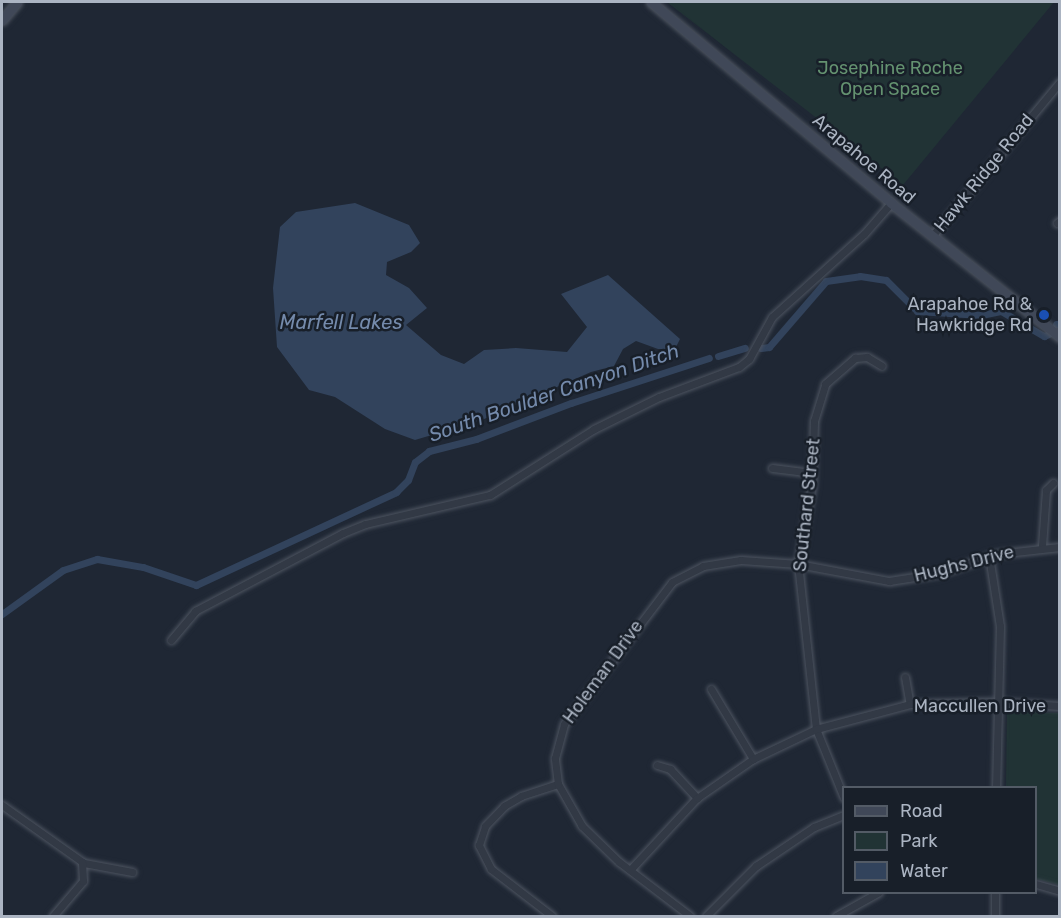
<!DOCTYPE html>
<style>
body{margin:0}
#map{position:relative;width:1061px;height:918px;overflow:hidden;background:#1f2734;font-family:Rubik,sans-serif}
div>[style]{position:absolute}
.green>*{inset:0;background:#213335}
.water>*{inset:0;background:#32435c}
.canal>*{height:7px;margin:-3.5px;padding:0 3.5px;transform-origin:3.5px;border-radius:3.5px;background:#32435c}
.roads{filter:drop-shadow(0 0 2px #4d5460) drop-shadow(0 0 2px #4d5460)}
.street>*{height:7px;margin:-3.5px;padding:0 3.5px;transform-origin:3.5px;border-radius:3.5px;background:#323945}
.secondary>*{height:9px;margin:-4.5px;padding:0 4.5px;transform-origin:4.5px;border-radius:4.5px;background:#404858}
.dots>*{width:16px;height:16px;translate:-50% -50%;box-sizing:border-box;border:3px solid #181f29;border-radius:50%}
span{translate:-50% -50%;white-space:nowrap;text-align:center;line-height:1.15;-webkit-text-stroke:5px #181f29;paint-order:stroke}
.park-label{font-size:18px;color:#649270}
.street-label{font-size:18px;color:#abb4c2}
.poi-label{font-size:18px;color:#abb4c2}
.right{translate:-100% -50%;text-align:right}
.water-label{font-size:20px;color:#748aab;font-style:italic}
.frame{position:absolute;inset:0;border:3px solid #abb4c2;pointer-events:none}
.legend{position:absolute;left:842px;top:786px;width:195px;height:108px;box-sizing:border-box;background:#181f29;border:2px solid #535b66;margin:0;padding:8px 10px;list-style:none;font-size:18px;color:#abb4c2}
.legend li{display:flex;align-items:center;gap:12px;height:30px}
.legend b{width:30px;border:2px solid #535b66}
</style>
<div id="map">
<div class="green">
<div style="clip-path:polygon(667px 2px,1054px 2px,903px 185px)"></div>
<div style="clip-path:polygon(1007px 711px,1059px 713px,1059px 885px,1036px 879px,1036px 788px,1006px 788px)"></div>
</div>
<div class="water">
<div style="clip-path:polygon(355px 203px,409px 225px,420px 243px,411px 252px,387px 262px,386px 275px,409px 288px,427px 308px,406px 325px,441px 355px,464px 364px,484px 350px,516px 348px,567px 352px,587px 327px,561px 294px,608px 275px,680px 339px,675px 349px,658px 349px,636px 341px,623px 349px,614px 366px,591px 372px,482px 420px,415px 440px,385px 429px,335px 397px,309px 390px,277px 347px,273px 288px,280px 227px,296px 212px)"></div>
</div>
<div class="canal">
<div style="left:1056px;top:324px;width:4px;rotate:14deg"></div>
<div style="left:761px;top:348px;width:8px;rotate:-7deg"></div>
<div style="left:769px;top:347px;width:87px;rotate:-49.2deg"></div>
<div style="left:826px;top:281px;width:34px;rotate:-8deg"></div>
<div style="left:860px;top:276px;width:26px;rotate:9deg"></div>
<div style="left:886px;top:280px;width:44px;rotate:45deg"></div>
<div style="left:917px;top:311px;width:64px;rotate:3.6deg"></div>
<div style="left:981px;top:315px;width:20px;rotate:-11deg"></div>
<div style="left:1001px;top:311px;width:50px;rotate:30.2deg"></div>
<div style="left:1044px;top:336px;width:5px;rotate:-22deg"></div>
<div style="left:718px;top:356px;width:28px;rotate:-17deg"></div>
<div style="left:2px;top:614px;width:75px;rotate:-35.8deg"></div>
<div style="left:63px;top:570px;width:36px;rotate:-18deg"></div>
<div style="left:97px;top:559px;width:47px;rotate:9.9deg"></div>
<div style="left:143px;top:567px;width:56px;rotate:18.8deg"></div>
<div style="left:196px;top:585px;width:221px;rotate:-24.9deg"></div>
<div style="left:396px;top:492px;width:17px;rotate:-45deg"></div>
<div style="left:408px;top:480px;width:19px;rotate:-69deg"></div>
<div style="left:415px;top:462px;width:18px;rotate:-38deg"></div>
<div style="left:429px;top:451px;width:49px;rotate:-14.3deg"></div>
<div style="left:476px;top:439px;width:102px;rotate:-20.8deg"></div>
<div style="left:571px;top:403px;width:145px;rotate:-18.1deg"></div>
</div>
<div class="roads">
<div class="street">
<div style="left:1057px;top:223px;width:4px;rotate:-34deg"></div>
<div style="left:932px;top:236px;width:200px;rotate:-50.3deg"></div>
<div style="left:772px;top:468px;width:40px;rotate:7.1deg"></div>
<div style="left:1042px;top:546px;width:56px;rotate:-85.9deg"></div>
<div style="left:1046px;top:490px;width:10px;rotate:-45deg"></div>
<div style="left:989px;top:556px;width:71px;rotate:81.1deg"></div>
<div style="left:1000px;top:626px;width:162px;rotate:91.4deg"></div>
<div style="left:171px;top:640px;width:38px;rotate:-50deg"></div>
<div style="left:195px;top:611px;width:167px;rotate:-27.8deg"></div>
<div style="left:343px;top:533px;width:24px;rotate:-22deg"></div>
<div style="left:365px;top:524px;width:128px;rotate:-13.1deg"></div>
<div style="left:490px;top:495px;width:123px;rotate:-32.4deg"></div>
<div style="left:594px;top:429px;width:72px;rotate:-26.2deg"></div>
<div style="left:659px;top:397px;width:85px;rotate:-20.6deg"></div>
<div style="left:739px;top:367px;width:13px;rotate:-39deg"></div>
<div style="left:749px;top:359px;width:48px;rotate:-61.3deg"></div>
<div style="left:772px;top:317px;width:124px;rotate:-42.1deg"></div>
<div style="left:864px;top:234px;width:41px;rotate:-48.9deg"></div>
<div style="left:905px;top:677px;width:27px;rotate:80deg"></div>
<div style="left:711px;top:689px;width:82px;rotate:59deg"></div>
<div style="left:657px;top:765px;width:14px;rotate:17deg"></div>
<div style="left:670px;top:769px;width:40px;rotate:47deg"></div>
<div style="left:844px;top:798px;width:74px;rotate:-112.1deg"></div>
<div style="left:816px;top:729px;width:166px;rotate:-96.2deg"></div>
<div style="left:798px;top:564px;width:80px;rotate:-80deg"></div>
<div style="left:812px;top:485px;width:64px;rotate:-88.2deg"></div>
<div style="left:814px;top:421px;width:39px;rotate:-73deg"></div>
<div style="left:825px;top:384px;width:40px;rotate:-41deg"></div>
<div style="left:855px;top:358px;width:12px;rotate:-5deg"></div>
<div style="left:867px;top:357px;width:17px;rotate:31deg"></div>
<div style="left:2px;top:805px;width:100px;rotate:35.3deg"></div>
<div style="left:84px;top:863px;width:49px;rotate:10.6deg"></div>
<div style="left:630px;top:870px;width:98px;rotate:-47.1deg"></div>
<div style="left:697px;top:798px;width:68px;rotate:-34.9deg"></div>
<div style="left:753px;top:759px;width:70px;rotate:-25.5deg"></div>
<div style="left:816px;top:729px;width:97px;rotate:-14.9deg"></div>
<div style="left:910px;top:704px;width:88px;rotate:-1.3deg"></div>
<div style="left:998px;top:702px;width:62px;rotate:3.7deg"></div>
<div style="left:1036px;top:884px;width:25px;rotate:16deg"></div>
<div style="left:53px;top:916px;width:46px;rotate:-49.4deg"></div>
<div style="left:83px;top:881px;width:19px;rotate:-93deg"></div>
<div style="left:552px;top:916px;width:77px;rotate:-142.4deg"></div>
<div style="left:491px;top:869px;width:27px;rotate:-117deg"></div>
<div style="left:479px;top:845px;width:20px;rotate:-72deg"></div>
<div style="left:485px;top:826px;width:28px;rotate:-46deg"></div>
<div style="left:504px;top:806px;width:20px;rotate:-30deg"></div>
<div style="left:521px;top:796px;width:39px;rotate:-18deg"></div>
<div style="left:690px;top:916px;width:89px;rotate:-142.7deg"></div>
<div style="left:619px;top:862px;width:52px;rotate:-135.8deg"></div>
<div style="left:582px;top:826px;width:48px;rotate:-119.7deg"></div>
<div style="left:558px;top:784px;width:26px;rotate:-97deg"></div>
<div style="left:555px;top:758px;width:35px;rotate:-75deg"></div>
<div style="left:564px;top:724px;width:178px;rotate:-52.7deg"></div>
<div style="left:672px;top:582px;width:35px;rotate:-27deg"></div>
<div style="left:703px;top:566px;width:38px;rotate:-9deg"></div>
<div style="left:741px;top:560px;width:57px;rotate:4deg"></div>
<div style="left:798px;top:564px;width:93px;rotate:10.6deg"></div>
<div style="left:889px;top:581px;width:52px;rotate:-8.9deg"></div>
<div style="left:940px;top:573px;width:60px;rotate:-18.4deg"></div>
<div style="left:997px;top:554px;width:63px;rotate:-6.3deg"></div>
<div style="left:706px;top:916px;width:71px;rotate:-45deg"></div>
<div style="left:756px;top:866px;width:70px;rotate:-33.9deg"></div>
<div style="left:814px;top:827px;width:32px;rotate:-22deg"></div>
<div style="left:836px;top:916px;width:49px;rotate:-29.2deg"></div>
<div style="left:995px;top:916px;width:24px;rotate:-90deg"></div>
</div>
<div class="secondary">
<div style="left:651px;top:2px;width:313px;rotate:39.9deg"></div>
<div style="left:891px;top:203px;width:216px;rotate:38.4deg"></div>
<div style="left:2px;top:20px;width:23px;rotate:-50deg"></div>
</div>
</div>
<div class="dots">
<div style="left:1044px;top:315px;background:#1a4fb4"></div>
</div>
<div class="park-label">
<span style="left:890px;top:79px">Josephine Roche<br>Open Space</span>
</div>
<div class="street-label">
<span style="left:864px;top:159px;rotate:40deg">Arapahoe Road</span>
<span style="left:984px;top:173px;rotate:-51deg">Hawk Ridge Road</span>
<span style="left:807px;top:505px;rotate:-84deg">Southard Street</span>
<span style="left:964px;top:564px;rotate:-14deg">Hughs Drive</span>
<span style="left:603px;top:672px;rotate:-54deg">Holeman Drive</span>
<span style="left:980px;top:706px">Maccullen Drive</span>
</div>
<div class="poi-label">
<span class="right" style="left:1032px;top:315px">Arapahoe Rd &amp;<br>Hawkridge Rd</span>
</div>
<div class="water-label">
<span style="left:341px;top:322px">Marfell Lakes</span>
<span style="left:554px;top:393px;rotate:-19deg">South Boulder Canyon Ditch</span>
</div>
<div class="frame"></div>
<ul class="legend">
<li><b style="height:8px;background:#404858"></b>Road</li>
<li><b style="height:16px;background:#213335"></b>Park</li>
<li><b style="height:16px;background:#32435c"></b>Water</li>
</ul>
</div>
